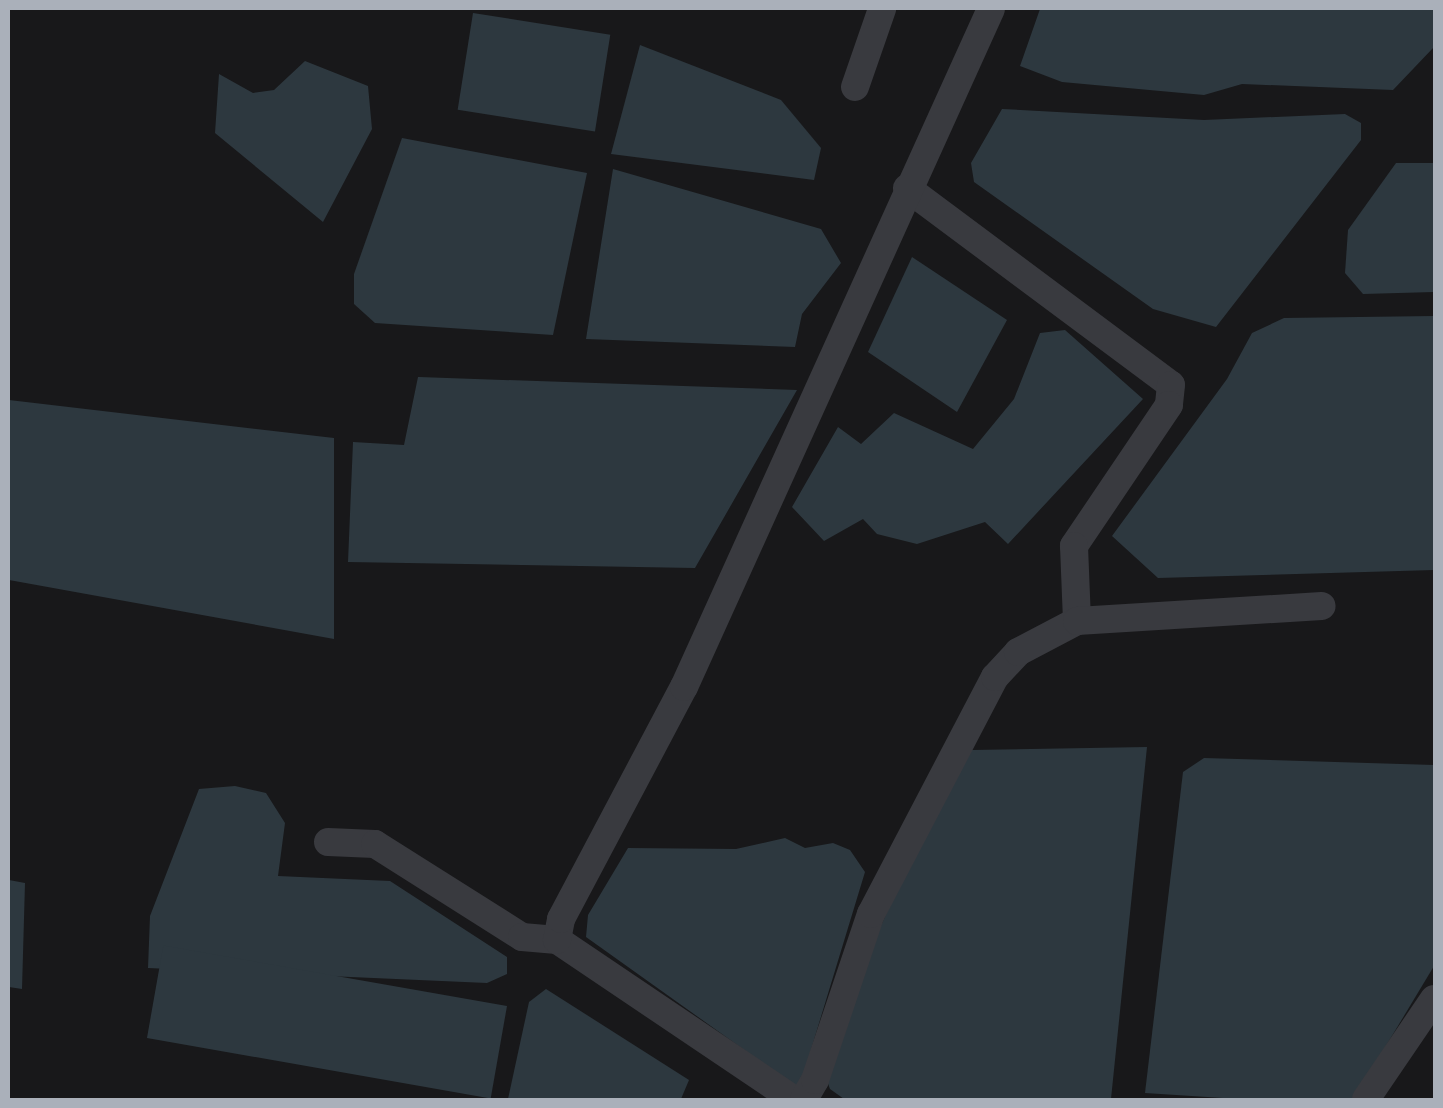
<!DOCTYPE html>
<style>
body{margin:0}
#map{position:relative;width:1443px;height:1108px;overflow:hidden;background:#18181a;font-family:Karla,sans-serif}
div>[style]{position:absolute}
.water>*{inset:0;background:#2d383f;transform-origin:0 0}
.minor>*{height:28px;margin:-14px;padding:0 14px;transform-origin:14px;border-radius:14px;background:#393a3f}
span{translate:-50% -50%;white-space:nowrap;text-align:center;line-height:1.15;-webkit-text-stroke:4px #131315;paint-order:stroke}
.frame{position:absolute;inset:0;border:10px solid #aab0ba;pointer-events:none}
</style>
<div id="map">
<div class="water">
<div style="clip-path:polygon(1040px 9px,1434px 9px,1434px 47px,1393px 90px,1242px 84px,1204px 95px,1062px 82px,1020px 66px)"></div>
<div style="left:473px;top:13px;width:139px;height:98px;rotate:9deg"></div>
<div style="clip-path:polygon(640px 45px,781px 100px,821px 148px,814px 180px,611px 154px)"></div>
<div style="clip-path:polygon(305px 61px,368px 86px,372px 129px,323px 222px,215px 133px,219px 74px,253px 93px,274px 90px)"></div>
<div style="clip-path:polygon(1002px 109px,1204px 120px,1345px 114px,1361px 123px,1361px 140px,1216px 327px,1153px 309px,974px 182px,971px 163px)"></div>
<div style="clip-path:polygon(402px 138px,587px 173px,553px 335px,375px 323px,354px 304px,354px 274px)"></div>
<div style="clip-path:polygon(1396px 163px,1434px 163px,1434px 292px,1363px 294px,1345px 273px,1348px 230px)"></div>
<div style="clip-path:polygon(613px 169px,821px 229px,841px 263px,802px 314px,795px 347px,586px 339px)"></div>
<div style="clip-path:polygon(912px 257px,1007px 320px,957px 412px,868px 352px)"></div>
<div style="clip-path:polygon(1434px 316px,1434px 570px,1158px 578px,1112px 536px,1227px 379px,1252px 333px,1284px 318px)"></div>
<div style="clip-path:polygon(1065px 330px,1143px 399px,1008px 544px,985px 522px,917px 544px,877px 534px,863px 519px,824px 541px,792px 507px,838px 427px,861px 444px,894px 413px,973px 449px,1014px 399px,1040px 333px)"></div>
<div style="clip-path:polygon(418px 377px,419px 377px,797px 390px,695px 568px,348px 562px,353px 442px,404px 445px)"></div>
<div style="clip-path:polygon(9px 400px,334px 438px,334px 639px,9px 580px)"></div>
<div style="clip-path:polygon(1147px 747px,1111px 1099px,844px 1099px,830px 1089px,822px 1067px,843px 1012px,950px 769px,972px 750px)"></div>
<div style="clip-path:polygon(1204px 758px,1434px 765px,1434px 966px,1354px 1099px,1238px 1099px,1145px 1093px,1183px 772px)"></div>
<div style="clip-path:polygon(235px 786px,266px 793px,285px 823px,278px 876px,390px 881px,507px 957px,507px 974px,487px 983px,148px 968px,150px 916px,199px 789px)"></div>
<div style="clip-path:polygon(785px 838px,805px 848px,833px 843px,850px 850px,865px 872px,799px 1089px,586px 937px,588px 915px,628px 848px,736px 849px)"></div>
<div style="clip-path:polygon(9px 880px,25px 883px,22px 989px,9px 987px)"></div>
<div style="clip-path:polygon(546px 989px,689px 1080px,681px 1099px,508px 1099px,529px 1002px)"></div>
<div style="left:507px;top:1006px;width:94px;height:349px;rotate:100deg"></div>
</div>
<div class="minor">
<div style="left:855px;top:87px;width:83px;rotate:-70.9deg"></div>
<div style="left:907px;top:188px;width:329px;rotate:36.7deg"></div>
<div style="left:1171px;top:385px;width:20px;rotate:96deg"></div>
<div style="left:1169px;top:405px;width:170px;rotate:124deg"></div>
<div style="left:1074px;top:546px;width:75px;rotate:87.7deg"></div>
<div style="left:328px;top:842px;width:47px;rotate:2.4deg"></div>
<div style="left:375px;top:844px;width:174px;rotate:32.3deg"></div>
<div style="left:522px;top:937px;width:35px;rotate:5deg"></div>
<div style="left:793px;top:1099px;width:285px;rotate:-146deg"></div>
<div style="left:557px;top:940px;width:21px;rotate:-79deg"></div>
<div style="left:561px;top:919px;width:263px;rotate:-62.1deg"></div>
<div style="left:684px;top:687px;width:744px;rotate:-65.64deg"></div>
<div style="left:804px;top:1099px;width:22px;rotate:-60deg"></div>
<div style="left:815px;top:1080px;width:175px;rotate:-71.4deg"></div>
<div style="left:871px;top:914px;width:267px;rotate:-62.4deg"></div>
<div style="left:995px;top:677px;width:34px;rotate:-47deg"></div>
<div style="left:1018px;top:652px;width:67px;rotate:-27.7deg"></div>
<div style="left:1077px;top:621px;width:245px;rotate:-3.5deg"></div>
<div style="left:1366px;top:1099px;width:121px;rotate:-55.8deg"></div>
</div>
<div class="frame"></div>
</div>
